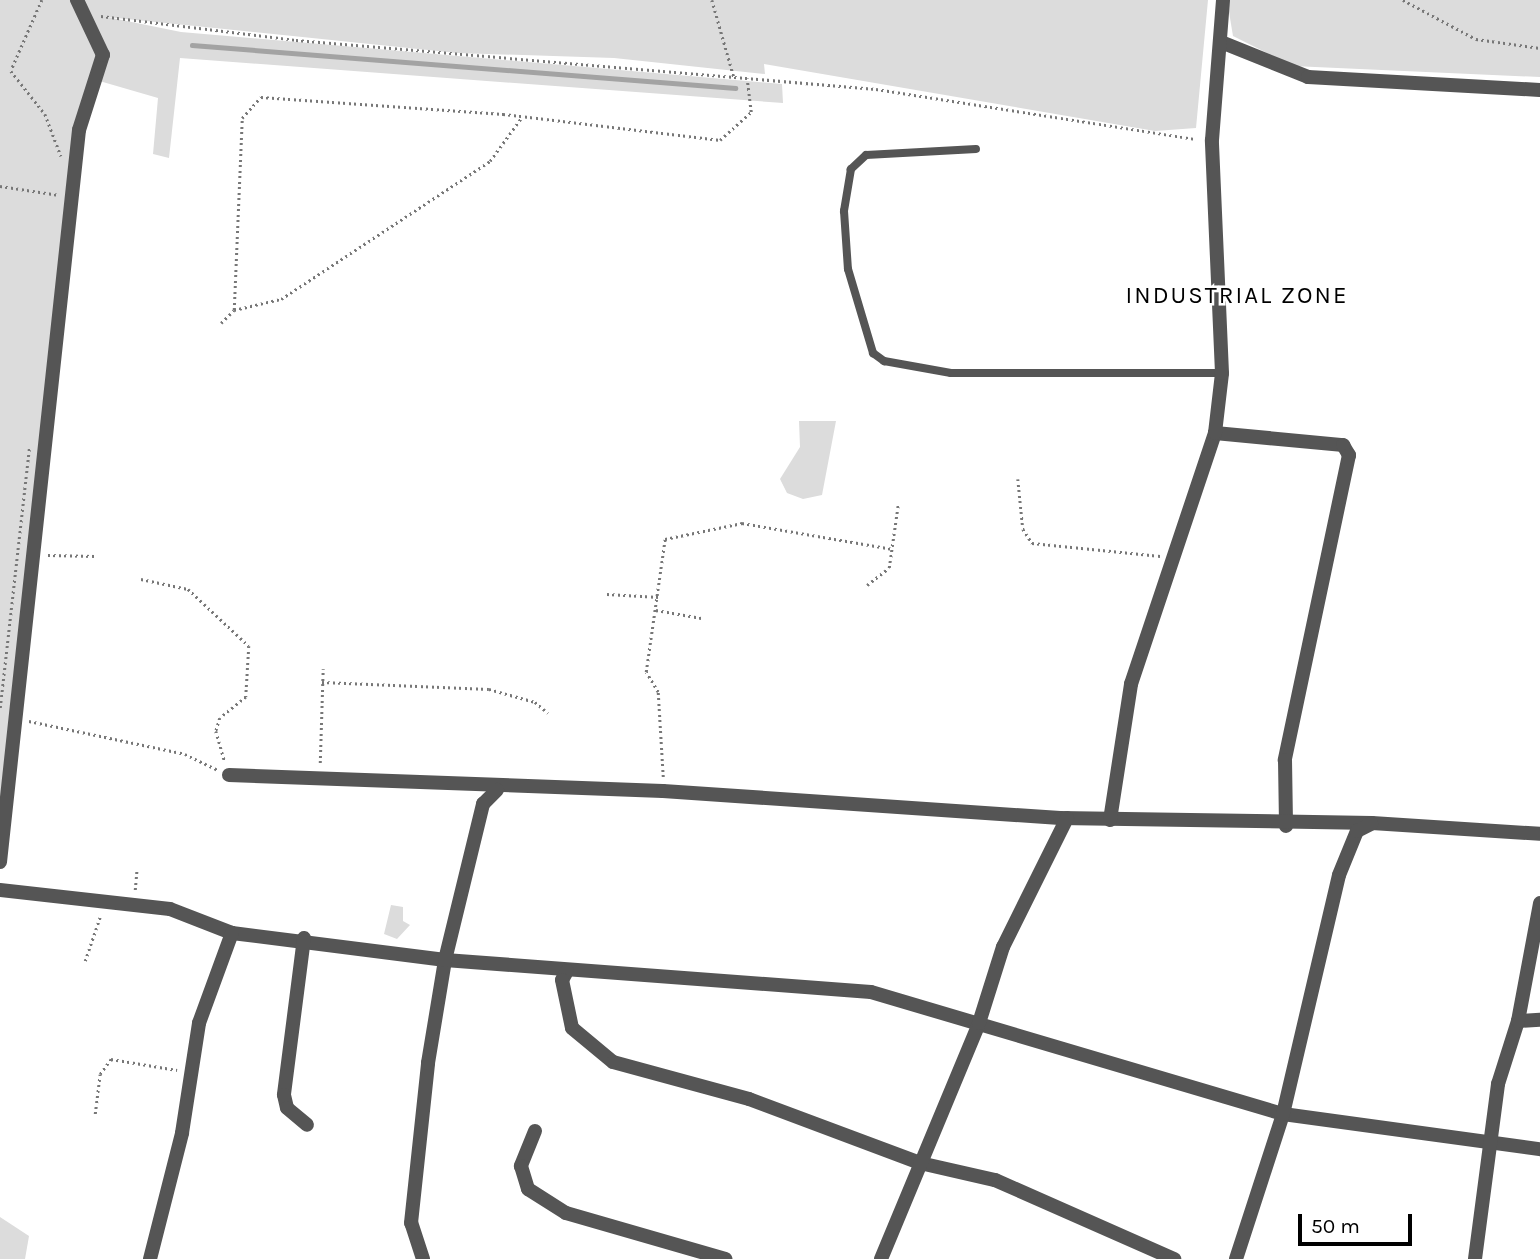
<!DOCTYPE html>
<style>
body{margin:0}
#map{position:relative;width:1540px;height:1259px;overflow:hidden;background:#fff;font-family:Karla,sans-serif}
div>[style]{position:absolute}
.green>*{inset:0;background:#dcdcdc}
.stream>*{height:4.5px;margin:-2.25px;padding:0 2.25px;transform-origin:2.25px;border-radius:2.25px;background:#a3a3a3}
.path>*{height:2.5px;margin-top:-1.25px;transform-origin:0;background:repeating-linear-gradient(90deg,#777 0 2px,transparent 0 5.5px)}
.service>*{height:8px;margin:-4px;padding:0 4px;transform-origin:4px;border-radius:4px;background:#555}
.minor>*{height:14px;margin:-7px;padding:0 7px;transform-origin:7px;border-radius:7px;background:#555}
span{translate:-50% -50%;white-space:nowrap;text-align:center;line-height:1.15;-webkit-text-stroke:5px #fff;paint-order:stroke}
.quarter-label{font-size:24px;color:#000;letter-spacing:2px}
.scale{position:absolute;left:1298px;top:1214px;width:114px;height:32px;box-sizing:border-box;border:4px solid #000;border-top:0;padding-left:9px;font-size:21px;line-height:24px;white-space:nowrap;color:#000;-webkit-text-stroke:5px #fff;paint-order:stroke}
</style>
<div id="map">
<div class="green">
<div style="clip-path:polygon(0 0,1208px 0,1196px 128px,1155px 131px,764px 64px,765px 74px,614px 58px,457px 53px,107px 17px,181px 32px,782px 84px,783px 103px,180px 58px,169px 158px,153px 154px,158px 98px,96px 80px,80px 124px,0 824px)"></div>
<div style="clip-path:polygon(1227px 0,1540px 0,1540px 77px,1293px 66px,1233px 36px)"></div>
<div style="clip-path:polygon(799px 421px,836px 421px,822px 495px,803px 499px,787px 493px,780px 479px,800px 447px)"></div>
<div style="clip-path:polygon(391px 905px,403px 907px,403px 921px,410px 925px,397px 939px,384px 934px)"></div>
<div style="clip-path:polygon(0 1217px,29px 1236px,25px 1259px,0 1259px)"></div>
</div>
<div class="stream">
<div style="left:192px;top:45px;width:545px;rotate:4.53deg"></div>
</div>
<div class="path">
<div style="left:42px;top:0;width:77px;rotate:113.6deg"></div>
<div style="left:11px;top:71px;width:55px;rotate:51.7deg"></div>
<div style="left:45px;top:114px;width:45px;rotate:69.1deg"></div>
<div style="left:712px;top:0;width:80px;rotate:74.1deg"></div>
<div style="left:1403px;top:0;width:83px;rotate:28.1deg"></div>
<div style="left:1476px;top:39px;width:65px;rotate:8deg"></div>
<div style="left:101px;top:16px;width:196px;rotate:7deg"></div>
<div style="left:296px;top:40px;width:582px;rotate:4.83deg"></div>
<div style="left:876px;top:89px;width:324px;rotate:8.9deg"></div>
<div style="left:0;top:186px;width:60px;rotate:8.7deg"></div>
<div style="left:234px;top:310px;width:48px;rotate:-13.2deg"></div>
<div style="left:281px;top:299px;width:250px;rotate:-33.4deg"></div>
<div style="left:490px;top:161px;width:54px;rotate:-54deg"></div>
<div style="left:221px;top:323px;width:18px;rotate:-45deg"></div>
<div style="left:234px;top:310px;width:192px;rotate:-87.6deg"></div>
<div style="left:242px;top:118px;width:28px;rotate:-48deg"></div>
<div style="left:261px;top:97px;width:243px;rotate:4deg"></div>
<div style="left:503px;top:114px;width:219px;rotate:6.8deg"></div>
<div style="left:720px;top:140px;width:42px;rotate:-42.1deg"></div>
<div style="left:751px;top:112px;width:34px;rotate:-97deg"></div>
<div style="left:1018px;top:479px;width:50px;rotate:84.3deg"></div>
<div style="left:1023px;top:529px;width:17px;rotate:57deg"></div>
<div style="left:1032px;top:543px;width:129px;rotate:5.8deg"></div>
<div style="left:48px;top:555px;width:47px;rotate:1.2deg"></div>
<div style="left:141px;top:579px;width:48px;rotate:12deg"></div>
<div style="left:188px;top:589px;width:83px;rotate:43.1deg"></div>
<div style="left:249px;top:646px;width:51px;rotate:93.4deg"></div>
<div style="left:246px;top:697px;width:33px;rotate:141deg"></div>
<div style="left:220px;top:718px;width:14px;rotate:107deg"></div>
<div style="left:216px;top:731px;width:32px;rotate:74deg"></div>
<div style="left:867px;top:585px;width:28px;rotate:-38deg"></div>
<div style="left:889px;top:568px;width:64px;rotate:-81.9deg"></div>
<div style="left:607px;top:594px;width:52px;rotate:3.3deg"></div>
<div style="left:656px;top:610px;width:46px;rotate:10.1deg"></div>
<div style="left:322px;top:682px;width:167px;rotate:2.4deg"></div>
<div style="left:489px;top:689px;width:48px;rotate:15.8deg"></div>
<div style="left:535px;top:702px;width:17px;rotate:40deg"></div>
<div style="left:0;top:708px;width:262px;rotate:-83.6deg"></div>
<div style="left:29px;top:721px;width:159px;rotate:11.9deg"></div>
<div style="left:185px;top:754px;width:37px;rotate:26deg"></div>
<div style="left:320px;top:763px;width:94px;rotate:-88.2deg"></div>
<div style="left:663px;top:777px;width:85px;rotate:-93.4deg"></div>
<div style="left:658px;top:692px;width:23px;rotate:-121deg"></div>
<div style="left:646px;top:672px;width:134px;rotate:-81.9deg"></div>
<div style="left:665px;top:539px;width:79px;rotate:-11.7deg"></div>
<div style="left:742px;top:523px;width:153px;rotate:9.8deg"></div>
<div style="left:135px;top:890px;width:21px;rotate:-85deg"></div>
<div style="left:85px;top:961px;width:46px;rotate:-71.2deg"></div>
<div style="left:95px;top:1114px;width:40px;rotate:-82.9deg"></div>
<div style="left:100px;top:1074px;width:19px;rotate:-54deg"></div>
<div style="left:111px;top:1059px;width:67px;rotate:9.5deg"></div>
</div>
<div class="service">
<div style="left:976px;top:149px;width:110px;rotate:176.9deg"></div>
<div style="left:866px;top:155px;width:21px;rotate:137deg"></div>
<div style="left:851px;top:169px;width:43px;rotate:99.5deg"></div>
<div style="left:844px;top:211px;width:58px;rotate:86.1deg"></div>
<div style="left:848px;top:269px;width:88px;rotate:73.4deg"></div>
<div style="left:873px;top:353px;width:14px;rotate:36deg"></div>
<div style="left:884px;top:361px;width:68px;rotate:10.2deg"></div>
<div style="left:951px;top:373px;width:271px"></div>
</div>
<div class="minor">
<div style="left:1221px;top:42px;width:94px;rotate:21.9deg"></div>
<div style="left:1308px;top:77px;width:232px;rotate:3.2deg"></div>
<div style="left:1215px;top:433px;width:129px;rotate:5.4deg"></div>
<div style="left:1343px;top:445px;width:12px;rotate:59deg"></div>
<div style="left:1349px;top:455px;width:312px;rotate:101.9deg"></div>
<div style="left:1285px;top:760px;width:66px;rotate:89.1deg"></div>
<div style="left:229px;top:775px;width:434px;rotate:2.1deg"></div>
<div style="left:663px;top:791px;width:398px;rotate:3.9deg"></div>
<div style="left:1060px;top:818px;width:312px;rotate:0.9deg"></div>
<div style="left:1372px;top:823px;width:168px;rotate:3.7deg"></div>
<div style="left:1110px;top:820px;width:138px;rotate:-81.2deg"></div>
<div style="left:1131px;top:684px;width:265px;rotate:-71.5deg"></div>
<div style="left:1215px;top:433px;width:60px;rotate:-83.3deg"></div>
<div style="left:1222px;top:373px;width:233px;rotate:-92.5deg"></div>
<div style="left:1212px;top:140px;width:140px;rotate:-85.5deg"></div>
<div style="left:0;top:862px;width:736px;rotate:-83.84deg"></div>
<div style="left:79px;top:130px;width:79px;rotate:-72.3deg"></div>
<div style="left:103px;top:55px;width:61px;rotate:-115.3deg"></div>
<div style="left:0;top:890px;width:171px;rotate:6.4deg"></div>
<div style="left:170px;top:909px;width:66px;rotate:21.2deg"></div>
<div style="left:232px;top:933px;width:215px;rotate:7.2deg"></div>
<div style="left:445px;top:960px;width:427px;rotate:4.3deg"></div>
<div style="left:871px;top:992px;width:430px;rotate:16.5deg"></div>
<div style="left:1283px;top:1114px;width:259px;rotate:7.8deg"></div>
<div style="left:304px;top:938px;width:158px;rotate:97.3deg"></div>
<div style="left:284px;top:1095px;width:13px;rotate:77deg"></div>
<div style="left:287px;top:1108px;width:26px;rotate:40deg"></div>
<div style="left:567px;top:971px;width:10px;rotate:119deg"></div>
<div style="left:562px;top:980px;width:49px;rotate:78.2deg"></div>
<div style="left:572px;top:1028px;width:53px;rotate:39.7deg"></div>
<div style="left:613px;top:1062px;width:141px;rotate:15.2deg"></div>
<div style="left:749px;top:1099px;width:183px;rotate:20.5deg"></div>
<div style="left:920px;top:1163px;width:77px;rotate:12.8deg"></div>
<div style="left:995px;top:1180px;width:196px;rotate:23.8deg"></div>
<div style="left:1518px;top:1021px;width:22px;rotate:-3deg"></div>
<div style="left:535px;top:1131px;width:38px;rotate:112deg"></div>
<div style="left:521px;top:1166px;width:24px;rotate:73deg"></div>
<div style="left:528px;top:1189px;width:45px;rotate:32.3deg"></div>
<div style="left:566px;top:1213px;width:166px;rotate:16.1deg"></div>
<div style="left:150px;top:1259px;width:130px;rotate:-75.7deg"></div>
<div style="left:182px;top:1133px;width:111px;rotate:-81.2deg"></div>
<div style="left:199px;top:1023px;width:96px;rotate:-69.9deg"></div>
<div style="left:423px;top:1259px;width:38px;rotate:-108deg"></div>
<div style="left:411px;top:1223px;width:161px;rotate:-83.9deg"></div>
<div style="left:428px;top:1063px;width:104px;rotate:-80.6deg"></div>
<div style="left:445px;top:960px;width:161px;rotate:-76.3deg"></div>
<div style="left:483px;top:804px;width:20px;rotate:-45deg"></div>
<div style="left:881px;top:1259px;width:256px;rotate:-67.4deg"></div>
<div style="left:979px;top:1023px;width:80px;rotate:-72.5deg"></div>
<div style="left:1003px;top:947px;width:144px;rotate:-63.6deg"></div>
<div style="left:1236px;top:1259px;width:152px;rotate:-72deg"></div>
<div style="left:1283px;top:1114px;width:245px;rotate:-76.8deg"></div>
<div style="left:1339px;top:875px;width:48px;rotate:-67.8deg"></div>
<div style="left:1357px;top:831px;width:16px;rotate:-27deg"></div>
<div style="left:1475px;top:1259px;width:177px;rotate:-82.5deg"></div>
<div style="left:1498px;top:1084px;width:66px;rotate:-72.4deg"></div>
<div style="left:1518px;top:1021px;width:120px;rotate:-79.4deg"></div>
</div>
<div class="quarter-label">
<span style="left:1237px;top:296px">INDUSTRIAL ZONE</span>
</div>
<div class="scale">50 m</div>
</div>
